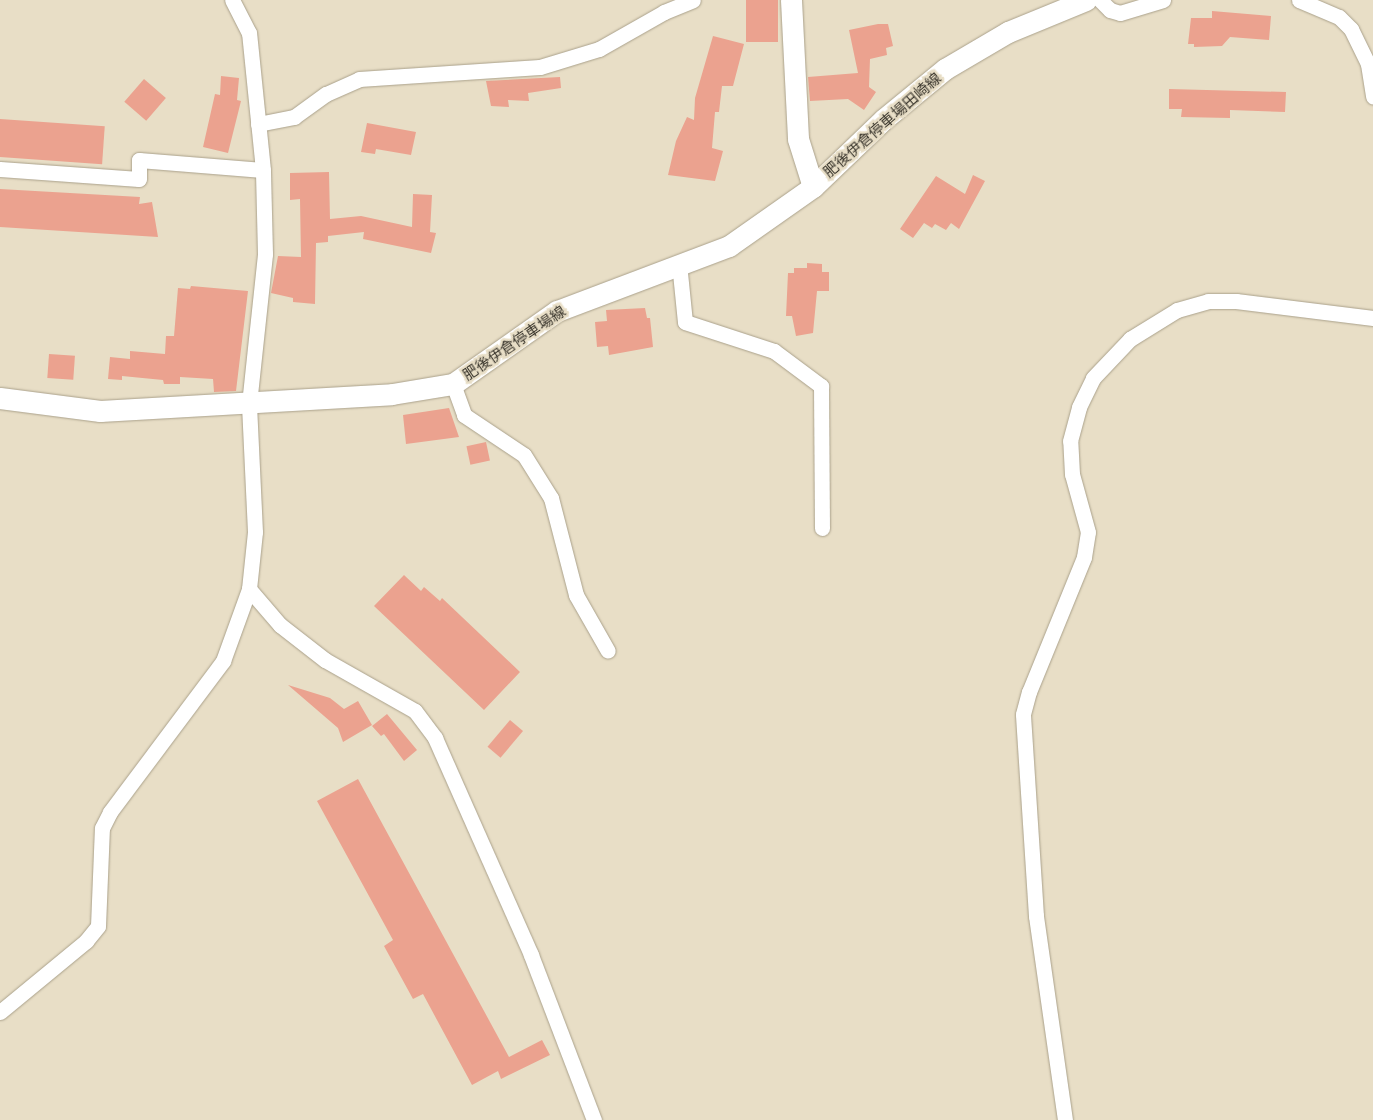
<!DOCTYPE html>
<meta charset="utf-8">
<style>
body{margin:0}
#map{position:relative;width:1373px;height:1120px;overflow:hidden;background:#e8dec6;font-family:Arial,"Noto Sans JP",sans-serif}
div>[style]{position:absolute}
.building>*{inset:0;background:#eba28f;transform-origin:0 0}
.roads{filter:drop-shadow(0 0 1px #aaa18b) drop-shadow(0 0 1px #aaa18b)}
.minor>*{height:15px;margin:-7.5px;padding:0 7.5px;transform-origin:7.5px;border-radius:7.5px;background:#fff}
.secondary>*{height:21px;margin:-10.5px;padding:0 10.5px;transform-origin:10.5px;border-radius:10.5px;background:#fff}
span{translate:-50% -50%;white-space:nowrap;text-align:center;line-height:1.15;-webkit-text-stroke:5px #e8dec6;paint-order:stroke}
.street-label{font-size:15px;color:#39352c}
</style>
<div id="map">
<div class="building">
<div style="left:746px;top:0;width:32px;height:42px"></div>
<div style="clip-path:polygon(1212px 11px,1271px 16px,1269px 40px,1230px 37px,1222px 46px,1194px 47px,1194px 44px,1188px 44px,1191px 18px,1212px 18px)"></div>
<div style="clip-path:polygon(878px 24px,888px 24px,893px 46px,886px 48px,887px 55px,870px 59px,869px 87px,876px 92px,864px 110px,848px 99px,810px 101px,808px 77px,858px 73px,849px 30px)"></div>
<div style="clip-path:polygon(713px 36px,744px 44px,733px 86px,722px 86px,719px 112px,715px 112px,712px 148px,723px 151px,715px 181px,668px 175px,676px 141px,687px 117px,694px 120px,695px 98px)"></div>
<div style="clip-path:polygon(221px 76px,239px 78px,237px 100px,241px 101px,228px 153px,203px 147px,215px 94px,220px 95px)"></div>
<div style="clip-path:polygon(560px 77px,561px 88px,528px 93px,529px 101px,508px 100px,509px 107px,491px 106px,486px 81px)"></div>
<div style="left:144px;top:79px;width:29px;height:30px;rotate:41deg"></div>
<div style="clip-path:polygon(1169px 89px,1286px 92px,1285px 112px,1230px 110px,1230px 118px,1181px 117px,1182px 109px,1169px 109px)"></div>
<div style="left:0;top:119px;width:105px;height:38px;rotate:4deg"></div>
<div style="clip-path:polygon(367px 123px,416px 132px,411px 155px,376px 149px,375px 154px,361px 152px)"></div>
<div style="clip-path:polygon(329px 172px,330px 219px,361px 216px,412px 227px,413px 194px,432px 195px,430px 232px,436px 233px,431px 253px,363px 239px,364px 232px,328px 236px,328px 242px,316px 243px,315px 304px,293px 302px,293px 298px,271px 293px,278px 256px,301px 257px,300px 199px,290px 200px,290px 173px)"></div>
<div style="clip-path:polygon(973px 175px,985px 181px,959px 229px,951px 223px,946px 230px,935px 224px,932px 228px,924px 223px,913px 238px,900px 229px,936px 176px,965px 194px)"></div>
<div style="clip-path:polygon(0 189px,140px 197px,139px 204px,152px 202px,158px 237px,0 227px)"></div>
<div style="clip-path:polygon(807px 263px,822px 264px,822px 272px,829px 272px,829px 291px,817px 291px,813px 333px,796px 336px,792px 316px,786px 316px,788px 273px,794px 273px,794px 268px,807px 268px)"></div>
<div style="clip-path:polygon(191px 286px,248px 291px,236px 391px,214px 392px,213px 379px,180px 377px,180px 384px,164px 384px,163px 380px,122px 376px,122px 380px,108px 379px,110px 357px,130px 359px,130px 351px,165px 354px,166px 336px,174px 336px,178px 288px,190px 289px)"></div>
<div style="clip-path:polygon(645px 308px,647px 318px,650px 318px,653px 347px,609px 355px,608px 346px,597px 347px,595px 322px,607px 321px,606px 310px)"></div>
<div style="left:49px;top:354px;width:26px;height:24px;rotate:4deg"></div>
<div style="clip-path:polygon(449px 408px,459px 437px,406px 444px,403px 415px)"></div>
<div style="left:486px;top:442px;width:19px;height:20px;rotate:78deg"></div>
<div style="clip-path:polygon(404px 575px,421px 591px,424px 587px,440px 601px,442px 598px,520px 672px,484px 710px,374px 606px)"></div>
<div style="clip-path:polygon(288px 685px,330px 698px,344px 709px,358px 701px,372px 725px,343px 742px,338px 728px)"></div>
<div style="clip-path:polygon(387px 714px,417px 750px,404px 761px,384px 734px,381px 736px,372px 726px)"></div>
<div style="left:510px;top:720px;width:17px;height:35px;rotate:40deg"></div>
<div style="clip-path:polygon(358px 779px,509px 1057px,542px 1040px,550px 1055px,501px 1079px,498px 1071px,472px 1085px,423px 994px,413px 999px,384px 946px,393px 940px,317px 801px)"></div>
</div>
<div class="roads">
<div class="minor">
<div style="left:1100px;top:0;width:14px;rotate:45deg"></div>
<div style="left:1110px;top:10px;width:10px;rotate:17deg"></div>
<div style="left:1120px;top:13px;width:45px;rotate:-16.8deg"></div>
<div style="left:1299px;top:0;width:43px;rotate:23deg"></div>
<div style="left:1339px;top:17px;width:17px;rotate:45deg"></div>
<div style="left:1351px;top:29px;width:39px;rotate:64deg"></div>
<div style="left:1368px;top:64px;width:33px;rotate:81deg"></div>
<div style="left:258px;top:124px;width:37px;rotate:-11deg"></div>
<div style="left:294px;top:117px;width:39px;rotate:-36deg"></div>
<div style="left:326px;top:94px;width:36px;rotate:-24deg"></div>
<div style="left:359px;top:79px;width:181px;rotate:-3.8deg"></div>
<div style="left:540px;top:67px;width:62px;rotate:-17deg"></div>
<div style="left:599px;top:49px;width:75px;rotate:-29.6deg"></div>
<div style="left:664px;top:12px;width:31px;rotate:-22deg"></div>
<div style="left:0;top:169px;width:139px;rotate:4.1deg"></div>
<div style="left:139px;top:179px;width:19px;rotate:-90deg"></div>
<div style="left:139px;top:160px;width:124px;rotate:4.6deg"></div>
<div style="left:679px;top:263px;width:59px;rotate:84.2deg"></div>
<div style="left:685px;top:322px;width:94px;rotate:18deg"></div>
<div style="left:774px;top:351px;width:59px;rotate:36.7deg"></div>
<div style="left:821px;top:386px;width:142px;rotate:89.6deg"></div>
<div style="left:453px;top:384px;width:33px;rotate:70deg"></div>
<div style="left:464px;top:415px;width:72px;rotate:33.7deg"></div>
<div style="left:524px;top:455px;width:51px;rotate:57.9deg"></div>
<div style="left:551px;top:498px;width:100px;rotate:75.5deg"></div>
<div style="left:576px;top:595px;width:64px;rotate:60.3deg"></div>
<div style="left:249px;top:589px;width:48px;rotate:49.3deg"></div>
<div style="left:280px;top:625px;width:57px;rotate:37.9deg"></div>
<div style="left:325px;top:660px;width:103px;rotate:29.5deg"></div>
<div style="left:415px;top:711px;width:34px;rotate:53deg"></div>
<div style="left:435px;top:738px;width:237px;rotate:66.1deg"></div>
<div style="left:531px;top:955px;width:177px;rotate:69.1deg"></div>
<div style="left:0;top:1012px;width:112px;rotate:-39.5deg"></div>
<div style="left:86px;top:941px;width:19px;rotate:-51deg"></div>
<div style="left:98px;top:926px;width:98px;rotate:-87.7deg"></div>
<div style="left:102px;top:828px;width:18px;rotate:-63deg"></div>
<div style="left:110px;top:812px;width:189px;rotate:-53.2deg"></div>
<div style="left:223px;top:661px;width:77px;rotate:-70.1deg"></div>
<div style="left:249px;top:589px;width:57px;rotate:-84deg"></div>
<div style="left:255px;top:532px;width:128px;rotate:-92.7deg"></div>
<div style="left:249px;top:404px;width:151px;rotate:-83.9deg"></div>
<div style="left:265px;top:254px;width:84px;rotate:-91.4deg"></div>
<div style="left:263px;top:170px;width:138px;rotate:-95.8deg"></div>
<div style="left:249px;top:33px;width:37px;rotate:-117deg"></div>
<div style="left:1065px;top:1120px;width:206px;rotate:-98.1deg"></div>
<div style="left:1036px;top:916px;width:202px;rotate:-93.7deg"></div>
<div style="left:1023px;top:714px;width:23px;rotate:-75deg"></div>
<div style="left:1029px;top:692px;width:146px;rotate:-67.8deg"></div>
<div style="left:1084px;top:557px;width:25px;rotate:-81deg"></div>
<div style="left:1088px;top:532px;width:60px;rotate:-105.4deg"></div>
<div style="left:1072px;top:474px;width:33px;rotate:-93deg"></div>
<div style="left:1070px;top:441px;width:35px;rotate:-75deg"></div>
<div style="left:1079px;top:407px;width:32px;rotate:-64deg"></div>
<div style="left:1093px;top:378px;width:54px;rotate:-46.5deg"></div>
<div style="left:1130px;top:339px;width:55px;rotate:-31.7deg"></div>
<div style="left:1177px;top:310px;width:32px;rotate:-16deg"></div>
<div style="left:1208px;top:301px;width:28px"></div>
<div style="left:1236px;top:301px;width:138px;rotate:7.1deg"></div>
</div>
<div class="secondary">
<div style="left:791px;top:0;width:139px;rotate:87.1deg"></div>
<div style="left:798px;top:139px;width:50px;rotate:72.6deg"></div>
<div style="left:0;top:398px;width:101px;rotate:7.4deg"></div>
<div style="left:100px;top:411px;width:292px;rotate:-3.3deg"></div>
<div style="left:392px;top:394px;width:62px;rotate:-9.3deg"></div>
<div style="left:453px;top:384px;width:127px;rotate:-35.1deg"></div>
<div style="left:557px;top:311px;width:184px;rotate:-20.7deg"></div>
<div style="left:729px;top:246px;width:103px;rotate:-35.1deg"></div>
<div style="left:813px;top:187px;width:98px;rotate:-43.8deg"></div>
<div style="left:884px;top:119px;width:79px;rotate:-39.3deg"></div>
<div style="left:945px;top:69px;width:73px;rotate:-30.4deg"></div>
<div style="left:1008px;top:32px;width:84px;rotate:-22.3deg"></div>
</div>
</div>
<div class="street-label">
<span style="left:882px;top:125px;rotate:-41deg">肥後伊倉停車場田崎線</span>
<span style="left:514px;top:343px;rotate:-34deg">肥後伊倉停車場線</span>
</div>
</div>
